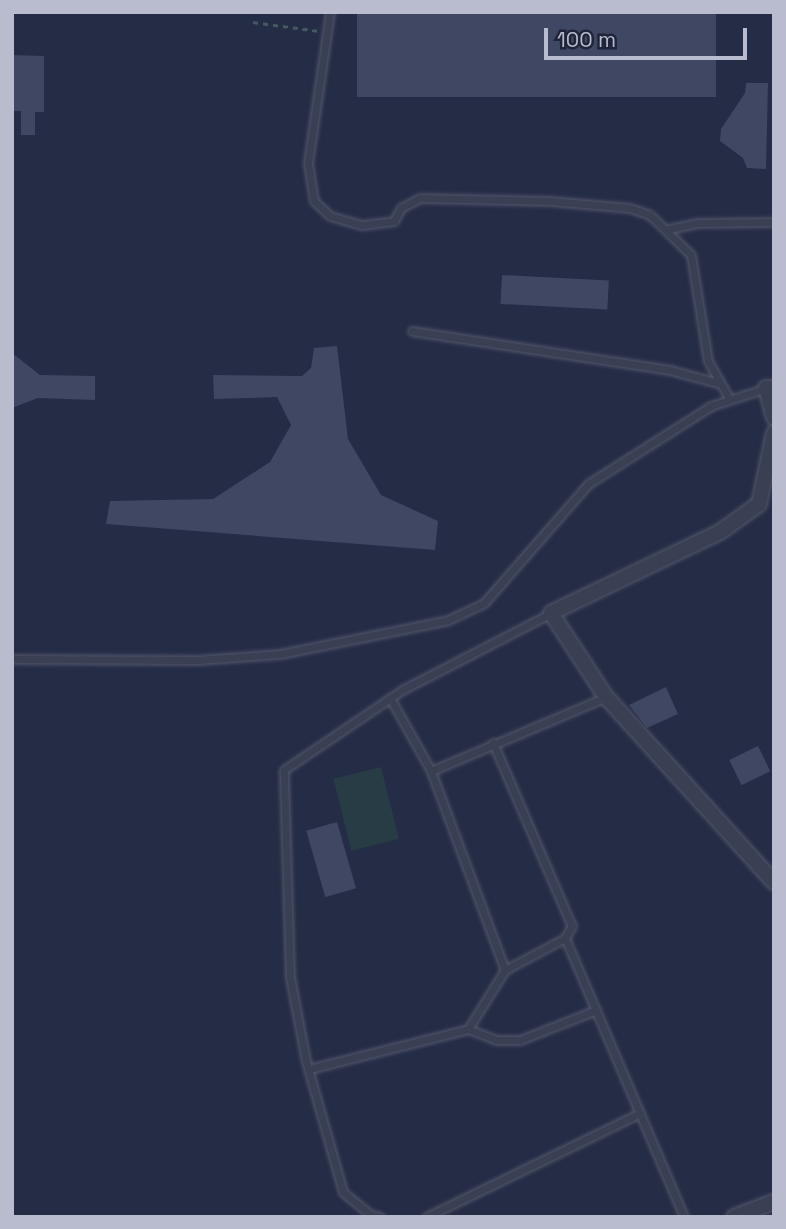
<!DOCTYPE html>
<style>
body{margin:0}
#map{position:relative;width:786px;height:1229px;overflow:hidden;background:#252c45;font-family:"Space Grotesk",sans-serif}
div>[style]{position:absolute}
.green>*{inset:0;background:#283c46;transform-origin:0 0}
.building>*{inset:0;background:#3f4762;transform-origin:0 0}
.path>*{height:2.5px;margin-top:-1.25px;transform-origin:0;background:repeating-linear-gradient(90deg,#465962 0 5px,transparent 0 10px)}
.roads{filter:drop-shadow(0 0 2px #53576c) drop-shadow(0 0 2px #53576c)}
.service>*{height:7px;margin:-3.5px;padding:0 3.5px;transform-origin:3.5px;border-radius:3.5px;background:#3a4054}
.minor>*{height:14px;margin:-7px;padding:0 7px;transform-origin:7px;border-radius:7px;background:#3a4054}
span{translate:-50% -50%;white-space:nowrap;text-align:center;line-height:1.15;-webkit-text-stroke:7px #1f243a;paint-order:stroke}
.frame{position:absolute;inset:0;border:14px solid #b8bcce;pointer-events:none}
.scale{position:absolute;left:544px;top:28px;width:203px;height:32px;box-sizing:border-box;border:4px solid #b8bcce;border-top:0;padding-left:9px;font-size:21px;line-height:24px;white-space:nowrap;color:#b8bcce;-webkit-text-stroke:5px #1f243a;paint-order:stroke}
</style>
<div id="map">
<div class="green">
<div style="left:381px;top:767px;width:74px;height:49px;rotate:76deg"></div>
</div>
<div class="building">
<div style="left:357px;top:12px;width:359px;height:85px"></div>
<div style="clip-path:polygon(12px 55px,44px 56px,44px 112px,35px 112px,35px 135px,21px 135px,21px 111px,12px 111px)"></div>
<div style="clip-path:polygon(746px 83px,768px 83px,766px 169px,747px 168px,743px 158px,720px 141px,721px 129px,745px 93px)"></div>
<div style="left:502px;top:275px;width:107px;height:29px;rotate:3deg"></div>
<div style="clip-path:polygon(337px 346px,348px 439px,381px 495px,438px 521px,435px 550px,106px 524px,110px 501px,213px 499px,270px 462px,291px 425px,277px 397px,214px 399px,213px 375px,302px 376px,311px 368px,314px 348px)"></div>
<div style="clip-path:polygon(12px 353px,40px 375px,95px 376px,95px 400px,38px 398px,12px 408px)"></div>
<div style="clip-path:polygon(666px 687px,678px 714px,647px 728px,629px 705px)"></div>
<div style="left:758px;top:746px;width:28px;height:32px;rotate:64deg"></div>
<div style="left:337px;top:822px;width:69px;height:32px;rotate:74deg"></div>
</div>
<div class="path">
<div style="left:253px;top:22px;width:67px;rotate:7.8deg"></div>
</div>
<div class="roads">
<div class="service">
<div style="left:330px;top:12px;width:153px;rotate:98.3deg"></div>
<div style="left:308px;top:163px;width:38px;rotate:81deg"></div>
<div style="left:314px;top:201px;width:22px;rotate:43deg"></div>
<div style="left:330px;top:216px;width:33px;rotate:16deg"></div>
<div style="left:362px;top:225px;width:32px;rotate:-7deg"></div>
<div style="left:394px;top:221px;width:15px;rotate:-62deg"></div>
<div style="left:401px;top:208px;width:21px;rotate:-28deg"></div>
<div style="left:420px;top:198px;width:130px;rotate:1.3deg"></div>
<div style="left:550px;top:201px;width:80px;rotate:5deg"></div>
<div style="left:630px;top:208px;width:21px;rotate:19deg"></div>
<div style="left:650px;top:215px;width:57px;rotate:44.3deg"></div>
<div style="left:691px;top:255px;width:107px;rotate:80.9deg"></div>
<div style="left:708px;top:361px;width:43px;rotate:60.4deg"></div>
<div style="left:669px;top:229px;width:30px;rotate:-12deg"></div>
<div style="left:698px;top:223px;width:76px;rotate:-0.8deg"></div>
<div style="left:412px;top:331px;width:261px;rotate:8.6deg"></div>
<div style="left:670px;top:370px;width:50px;rotate:15.2deg"></div>
<div style="left:12px;top:659px;width:186px;rotate:0.3deg"></div>
<div style="left:198px;top:660px;width:82px;rotate:-4.2deg"></div>
<div style="left:280px;top:654px;width:171px;rotate:-11.4deg"></div>
<div style="left:448px;top:620px;width:40px;rotate:-25deg"></div>
<div style="left:484px;top:603px;width:158px;rotate:-48.8deg"></div>
<div style="left:588px;top:484px;width:146px;rotate:-32.4deg"></div>
<div style="left:711px;top:406px;width:58px;rotate:-18.1deg"></div>
<div style="left:390px;top:698px;width:84px;rotate:60.7deg"></div>
<div style="left:431px;top:771px;width:212px;rotate:69.6deg"></div>
<div style="left:505px;top:970px;width:68px;rotate:-28.1deg"></div>
<div style="left:565px;top:938px;width:303px;rotate:66.9deg"></div>
<div style="left:493px;top:743px;width:199px;rotate:66.7deg"></div>
<div style="left:572px;top:926px;width:14px;rotate:120deg"></div>
<div style="left:431px;top:771px;width:190px;rotate:-22.9deg"></div>
<div style="left:468px;top:1029px;width:30px;rotate:21deg"></div>
<div style="left:496px;top:1040px;width:24px"></div>
<div style="left:520px;top:1040px;width:82px;rotate:-21.5deg"></div>
<div style="left:309px;top:1069px;width:164px;rotate:-14.1deg"></div>
<div style="left:468px;top:1029px;width:70px;rotate:-57.9deg"></div>
<div style="left:380px;top:1217px;width:9px;rotate:-167deg"></div>
<div style="left:371px;top:1215px;width:36px;rotate:-141deg"></div>
<div style="left:343px;top:1192px;width:136px;rotate:-105.8deg"></div>
<div style="left:306px;top:1061px;width:86px;rotate:-100.8deg"></div>
<div style="left:290px;top:977px;width:207px;rotate:-91.7deg"></div>
<div style="left:284px;top:770px;width:143px;rotate:-34.1deg"></div>
<div style="left:402px;top:690px;width:168px;rotate:-27.3deg"></div>
<div style="left:426px;top:1217px;width:238px;rotate:-25.9deg"></div>
</div>
<div class="minor">
<div style="left:774px;top:388px;width:8px;rotate:180deg"></div>
<div style="left:766px;top:388px;width:31px;rotate:75deg"></div>
<div style="left:774px;top:433px;width:73px;rotate:101.9deg"></div>
<div style="left:759px;top:504px;width:48px;rotate:144.3deg"></div>
<div style="left:720px;top:532px;width:187px;rotate:154.4deg"></div>
<div style="left:551px;top:613px;width:100px;rotate:56.8deg"></div>
<div style="left:606px;top:697px;width:250px;rotate:47.8deg"></div>
<div style="left:734px;top:1217px;width:43px;rotate:-20.6deg"></div>
</div>
</div>
<div class="frame"></div>
<div class="scale">100 m</div>
</div>
